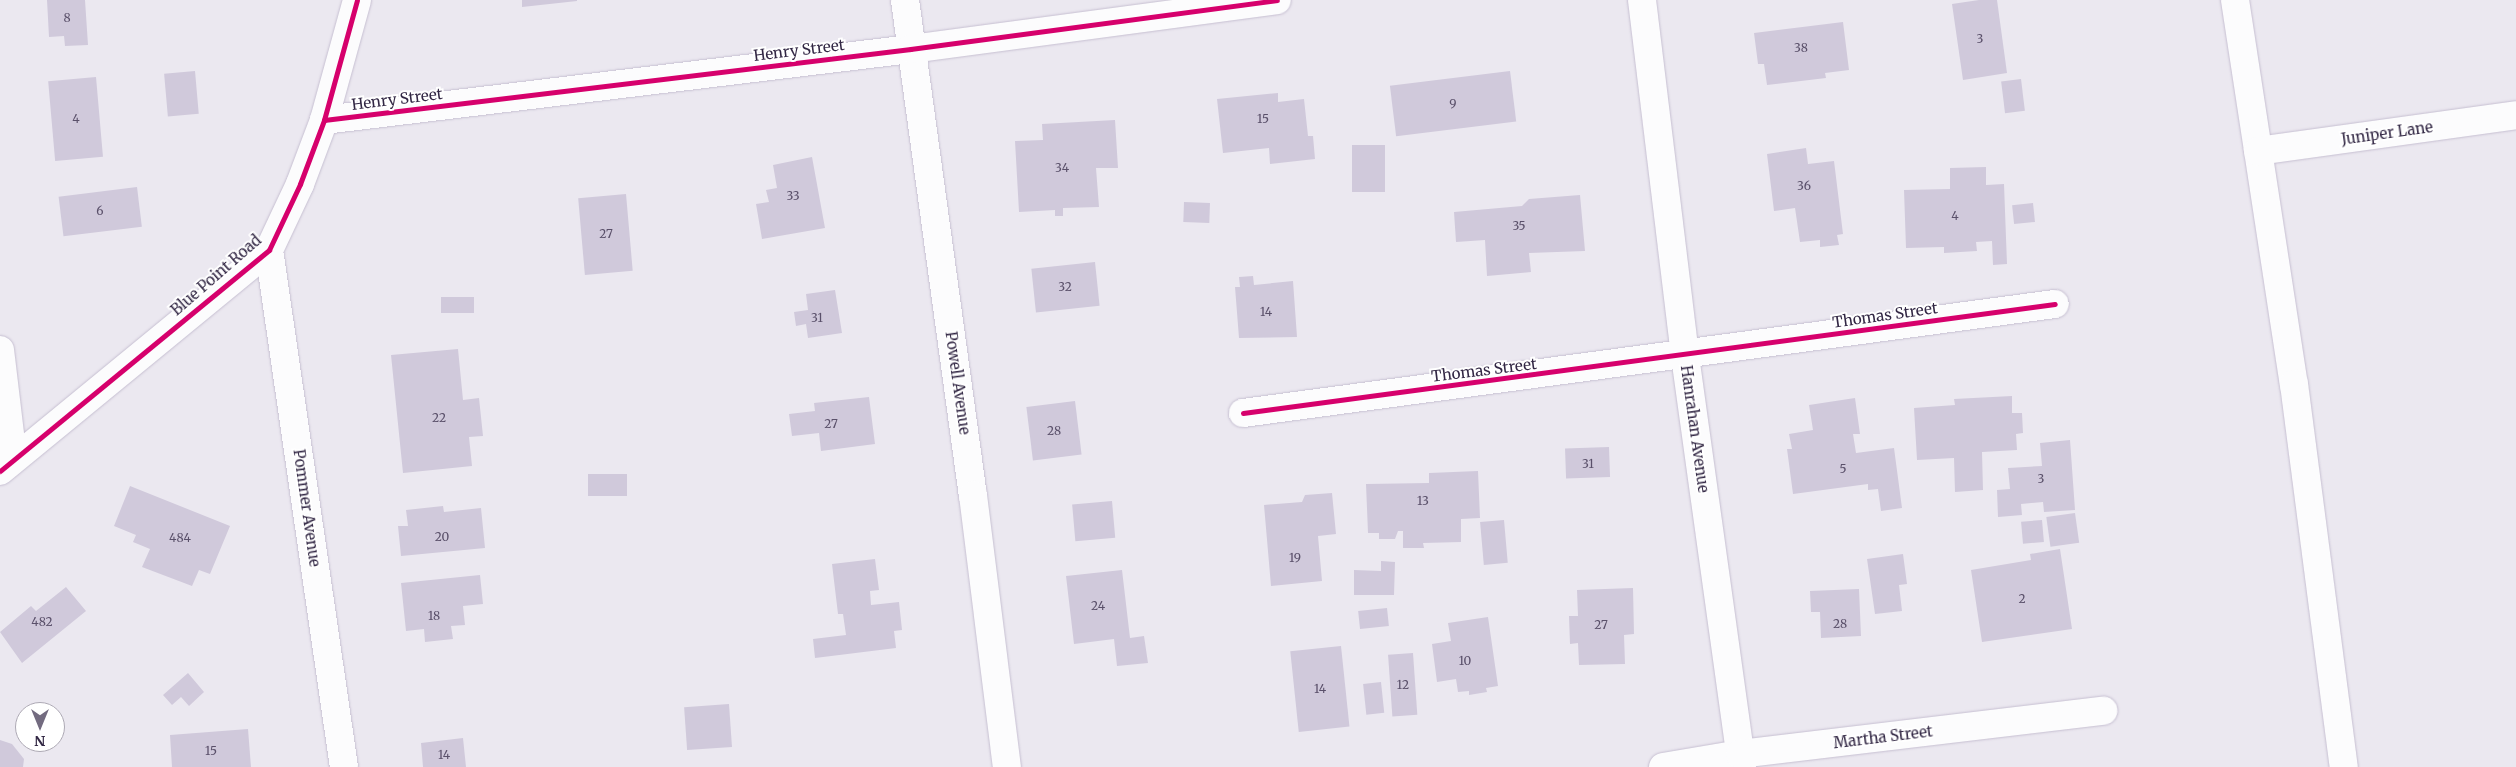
<!DOCTYPE html>
<style>
body{margin:0}
#map{position:relative;width:2516px;height:767px;overflow:hidden;background:#ebe8f0;font-family:Merriweather,serif}
div>[style]{position:absolute}
.building>*{inset:0;background:#d0c9db;transform-origin:0 0}
.roads{filter:drop-shadow(0 0 1px #c6bfd1) drop-shadow(0 0 1px #c6bfd1)}
.minor>*{height:28px;margin:-14px;padding:0 14px;transform-origin:14px;border-radius:14px;background:#fcfcfd}
.cycleway>*{height:5px;margin:-2.5px;padding:0 2.5px;transform-origin:2.5px;border-radius:2.5px;background:#d6006c}
span{translate:-50% -50%;white-space:nowrap;text-align:center;line-height:1.15;-webkit-text-stroke:4px #fff;paint-order:stroke}
.number-label{font-size:12px;color:#5a506a}
.number-label span{-webkit-text-stroke-width:0}
.street-label{font-size:15px;color:#322744}
.north{position:absolute;left:15px;top:702px;width:50px;height:50px;box-sizing:border-box;background:#fff;border:1px solid #ada9b4;border-radius:50%;rotate:180deg;font-size:14px;font-weight:700;line-height:20px;text-align:center;color:#322744}
.north::after{content:'';display:block;margin:auto;width:18px;height:22px;background:#736b80;clip-path:polygon(50% 0,100% 100%,50% 72%,0 100%)}
</style>
<div id="map">
<div class="building">
<div style="clip-path:polygon(47px 0,85px 0,88px 45px,65px 46px,64px 36px,49px 37px)"></div>
<div style="clip-path:polygon(522px 0,577px 0,577px 1px,522px 7px)"></div>
<div style="clip-path:polygon(1979px 0,1997px 0,2007px 73px,1963px 80px,1952px 4px)"></div>
<div style="clip-path:polygon(1843px 22px,1849px 70px,1825px 73px,1826px 78px,1767px 85px,1764px 64px,1758px 64px,1754px 33px)"></div>
<div style="left:195px;top:71px;width:43px;height:31px;rotate:85deg"></div>
<div style="left:1510px;top:71px;width:51px;height:121px;rotate:83deg"></div>
<div style="left:96px;top:77px;width:80px;height:48px;rotate:85deg"></div>
<div style="left:2021px;top:79px;width:32px;height:20px;rotate:83deg"></div>
<div style="clip-path:polygon(1278px 93px,1278px 102px,1304px 99px,1308px 136px,1313px 136px,1315px 159px,1270px 164px,1269px 148px,1223px 153px,1217px 99px)"></div>
<div style="clip-path:polygon(1115px 120px,1118px 168px,1096px 168px,1099px 207px,1063px 208px,1063px 216px,1055px 216px,1055px 210px,1019px 212px,1015px 141px,1043px 140px,1042px 124px)"></div>
<div style="left:1352px;top:145px;width:33px;height:47px"></div>
<div style="clip-path:polygon(1806px 148px,1808px 164px,1834px 161px,1843px 234px,1837px 235px,1839px 245px,1820px 247px,1820px 240px,1800px 242px,1795px 208px,1774px 211px,1767px 154px)"></div>
<div style="clip-path:polygon(812px 157px,825px 228px,762px 239px,756px 204px,769px 202px,766px 190px,777px 188px,773px 165px)"></div>
<div style="clip-path:polygon(1986px 167px,1986px 185px,2004px 184px,2007px 264px,1993px 265px,1992px 241px,1976px 242px,1977px 251px,1944px 253px,1944px 247px,1906px 248px,1904px 190px,1950px 189px,1950px 168px)"></div>
<div style="left:137px;top:187px;width:40px;height:79px;rotate:83deg"></div>
<div style="left:626px;top:194px;width:77px;height:48px;rotate:85deg"></div>
<div style="clip-path:polygon(1580px 195px,1585px 251px,1529px 253px,1531px 272px,1487px 276px,1485px 240px,1456px 242px,1454px 212px,1522px 206px,1529px 199px)"></div>
<div style="left:1184px;top:202px;width:26px;height:20px;rotate:2deg"></div>
<div style="left:2033px;top:203px;width:19px;height:21px;rotate:84deg"></div>
<div style="left:1095px;top:262px;width:44px;height:64px;rotate:84deg"></div>
<div style="clip-path:polygon(1253px 276px,1254px 285px,1293px 281px,1297px 337px,1239px 338px,1235px 287px,1240px 287px,1239px 277px)"></div>
<div style="clip-path:polygon(835px 290px,842px 333px,808px 338px,806px 324px,796px 326px,794px 312px,808px 310px,806px 294px)"></div>
<div style="left:474px;top:297px;width:16px;height:33px;rotate:90deg"></div>
<div style="clip-path:polygon(458px 349px,463px 400px,479px 398px,483px 436px,469px 437px,472px 466px,403px 473px,391px 355px)"></div>
<div style="clip-path:polygon(2012px 396px,2012px 413px,2022px 413px,2023px 433px,2016px 434px,2017px 450px,1982px 452px,1983px 490px,1955px 492px,1954px 458px,1917px 460px,1914px 408px,1955px 405px,1954px 399px)"></div>
<div style="clip-path:polygon(869px 397px,875px 444px,821px 451px,819px 433px,792px 436px,789px 414px,815px 411px,814px 403px)"></div>
<div style="clip-path:polygon(1855px 398px,1860px 434px,1853px 434px,1856px 453px,1894px 448px,1902px 508px,1881px 511px,1878px 489px,1868px 490px,1868px 484px,1793px 494px,1787px 449px,1792px 449px,1789px 434px,1813px 430px,1809px 405px)"></div>
<div style="left:1075px;top:401px;width:54px;height:49px;rotate:83deg"></div>
<div style="clip-path:polygon(2070px 440px,2075px 510px,2044px 512px,2043px 502px,2021px 504px,2022px 515px,1998px 517px,1997px 490px,2010px 489px,2008px 468px,2042px 466px,2040px 443px)"></div>
<div style="left:1609px;top:447px;width:30px;height:44px;rotate:88deg"></div>
<div style="clip-path:polygon(1478px 471px,1480px 518px,1461px 519px,1461px 542px,1423px 543px,1424px 548px,1403px 548px,1403px 531px,1398px 531px,1395px 539px,1379px 539px,1379px 533px,1368px 533px,1366px 484px,1429px 483px,1429px 473px)"></div>
<div style="left:588px;top:474px;width:39px;height:22px"></div>
<div style="clip-path:polygon(130px 486px,230px 526px,210px 574px,199px 570px,192px 586px,142px 567px,150px 549px,133px 542px,136px 535px,114px 526px)"></div>
<div style="clip-path:polygon(1332px 493px,1336px 534px,1318px 536px,1322px 581px,1271px 586px,1264px 505px,1302px 502px,1305px 495px)"></div>
<div style="left:1112px;top:501px;width:37px;height:40px;rotate:85deg"></div>
<div style="clip-path:polygon(443px 506px,444px 512px,481px 508px,485px 548px,401px 556px,398px 526px,408px 526px,406px 510px)"></div>
<div style="left:2075px;top:513px;width:30px;height:29px;rotate:82deg"></div>
<div style="left:1504px;top:520px;width:43px;height:24px;rotate:85deg"></div>
<div style="left:2042px;top:520px;width:22px;height:21px;rotate:85deg"></div>
<div style="clip-path:polygon(2060px 549px,2072px 629px,1982px 642px,1971px 570px,2031px 560px,2030px 554px)"></div>
<div style="clip-path:polygon(1903px 554px,1907px 584px,1899px 585px,1902px 611px,1875px 614px,1867px 559px)"></div>
<div style="clip-path:polygon(875px 559px,879px 590px,870px 591px,871px 605px,899px 602px,902px 630px,894px 631px,896px 648px,815px 658px,813px 639px,846px 635px,843px 614px,838px 614px,832px 564px)"></div>
<div style="clip-path:polygon(1381px 561px,1395px 562px,1394px 595px,1354px 595px,1354px 570px,1381px 571px)"></div>
<div style="clip-path:polygon(1122px 570px,1130px 638px,1144px 636px,1148px 663px,1117px 666px,1114px 639px,1074px 644px,1066px 576px)"></div>
<div style="clip-path:polygon(480px 575px,483px 604px,463px 606px,465px 625px,451px 626px,453px 639px,425px 642px,424px 629px,406px 631px,401px 583px)"></div>
<div style="clip-path:polygon(66px 587px,86px 611px,22px 663px,0 632px,31px 606px,36px 611px)"></div>
<div style="clip-path:polygon(1633px 588px,1634px 634px,1624px 635px,1625px 664px,1579px 665px,1578px 643px,1570px 644px,1569px 616px,1578px 616px,1577px 590px)"></div>
<div style="clip-path:polygon(1859px 589px,1861px 636px,1821px 638px,1820px 612px,1811px 612px,1810px 591px)"></div>
<div style="left:1387px;top:608px;width:18px;height:29px;rotate:84deg"></div>
<div style="clip-path:polygon(1488px 617px,1498px 686px,1486px 688px,1487px 692px,1469px 695px,1469px 691px,1458px 692px,1456px 679px,1437px 682px,1432px 644px,1451px 641px,1448px 623px)"></div>
<div style="left:1341px;top:646px;width:81px;height:51px;rotate:84deg"></div>
<div style="left:1413px;top:653px;width:62px;height:25px;rotate:86deg"></div>
<div style="clip-path:polygon(188px 673px,204px 692px,189px 706px,181px 697px,172px 705px,163px 695px)"></div>
<div style="left:1381px;top:682px;width:31px;height:18px;rotate:84deg"></div>
<div style="left:729px;top:704px;width:43px;height:45px;rotate:86deg"></div>
<div style="clip-path:polygon(248px 729px,251px 767px,172px 767px,170px 735px)"></div>
<div style="clip-path:polygon(463px 738px,466px 767px,423px 767px,421px 743px)"></div>
<div style="clip-path:polygon(0 740px,12px 744px,24px 759px,23px 767px,0 767px)"></div>
</div>
<div class="roads">
<div class="minor">
<div style="left:905px;top:0;width:500px;rotate:82.2deg"></div>
<div style="left:973px;top:495px;width:274px;rotate:82.9deg"></div>
<div style="left:1642px;top:0;width:359px;rotate:83.1deg"></div>
<div style="left:1685px;top:356px;width:415px;rotate:82.1deg"></div>
<div style="left:2235px;top:0;width:389px;rotate:81.3deg"></div>
<div style="left:2294px;top:384px;width:386px;rotate:82.6deg"></div>
<div style="left:324px;top:120px;width:591px;rotate:-6.9deg"></div>
<div style="left:911px;top:49px;width:369px;rotate:-7.6deg"></div>
<div style="left:2258px;top:151px;width:260px;rotate:-7.9deg"></div>
<div style="left:269px;top:250px;width:522px;rotate:81.75deg"></div>
<div style="left:0;top:350px;width:110px;rotate:83.2deg"></div>
<div style="left:1243px;top:413px;width:819px;rotate:-7.65deg"></div>
<div style="left:0;top:471px;width:348px;rotate:-39.4deg"></div>
<div style="left:269px;top:250px;width:73px;rotate:-64.8deg"></div>
<div style="left:300px;top:184px;width:68px;rotate:-69.4deg"></div>
<div style="left:324px;top:120px;width:124px;rotate:-74.6deg"></div>
<div style="left:1663px;top:767px;width:78px;rotate:-9.6deg"></div>
<div style="left:1740px;top:754px;width:366px;rotate:-6.8deg"></div>
</div>
</div>
<div class="cycleway">
<div style="left:324px;top:120px;width:591px;rotate:-6.9deg"></div>
<div style="left:911px;top:49px;width:369px;rotate:-7.6deg"></div>
<div style="left:1243px;top:413px;width:819px;rotate:-7.65deg"></div>
<div style="left:0;top:471px;width:348px;rotate:-39.4deg"></div>
<div style="left:269px;top:250px;width:73px;rotate:-64.8deg"></div>
<div style="left:300px;top:184px;width:68px;rotate:-69.4deg"></div>
<div style="left:324px;top:120px;width:124px;rotate:-74.6deg"></div>
</div>
<div class="number-label">
<span style="left:67px;top:18px">8</span>
<span style="left:1980px;top:39px">3</span>
<span style="left:1801px;top:48px">38</span>
<span style="left:1453px;top:104px">9</span>
<span style="left:76px;top:119px">4</span>
<span style="left:1263px;top:119px">15</span>
<span style="left:1062px;top:168px">34</span>
<span style="left:1804px;top:186px">36</span>
<span style="left:793px;top:196px">33</span>
<span style="left:100px;top:211px">6</span>
<span style="left:1955px;top:216px">4</span>
<span style="left:1519px;top:226px">35</span>
<span style="left:606px;top:234px">27</span>
<span style="left:1065px;top:287px">32</span>
<span style="left:1266px;top:312px">14</span>
<span style="left:817px;top:318px">31</span>
<span style="left:439px;top:418px">22</span>
<span style="left:831px;top:424px">27</span>
<span style="left:1054px;top:431px">28</span>
<span style="left:1588px;top:464px">31</span>
<span style="left:1843px;top:469px">5</span>
<span style="left:2041px;top:479px">3</span>
<span style="left:1423px;top:501px">13</span>
<span style="left:442px;top:537px">20</span>
<span style="left:180px;top:538px">484</span>
<span style="left:1295px;top:558px">19</span>
<span style="left:2022px;top:599px">2</span>
<span style="left:1098px;top:606px">24</span>
<span style="left:434px;top:616px">18</span>
<span style="left:42px;top:622px">482</span>
<span style="left:1840px;top:624px">28</span>
<span style="left:1601px;top:625px">27</span>
<span style="left:1465px;top:661px">10</span>
<span style="left:1403px;top:685px">12</span>
<span style="left:1320px;top:689px">14</span>
<span style="left:211px;top:751px">15</span>
<span style="left:444px;top:755px">14</span>
</div>
<div class="street-label">
<span style="left:799px;top:50px;rotate:-7deg">Henry Street</span>
<span style="left:397px;top:99px;rotate:-7deg">Henry Street</span>
<span style="left:2387px;top:133px;rotate:-8deg">Juniper Lane</span>
<span style="left:216px;top:275px;rotate:-41deg">Blue Point Road</span>
<span style="left:1885px;top:315px;rotate:-8deg">Thomas Street</span>
<span style="left:1484px;top:370px;rotate:-7deg">Thomas Street</span>
<span style="left:958px;top:383px;rotate:82deg">Powell Avenue</span>
<span style="left:1695px;top:429px;rotate:82deg">Hanrahan Avenue</span>
<span style="left:307px;top:508px;rotate:82deg">Pommer Avenue</span>
<span style="left:1883px;top:737px;rotate:-7deg">Martha Street</span>
</div>
<div class="north">N</div>
</div>
